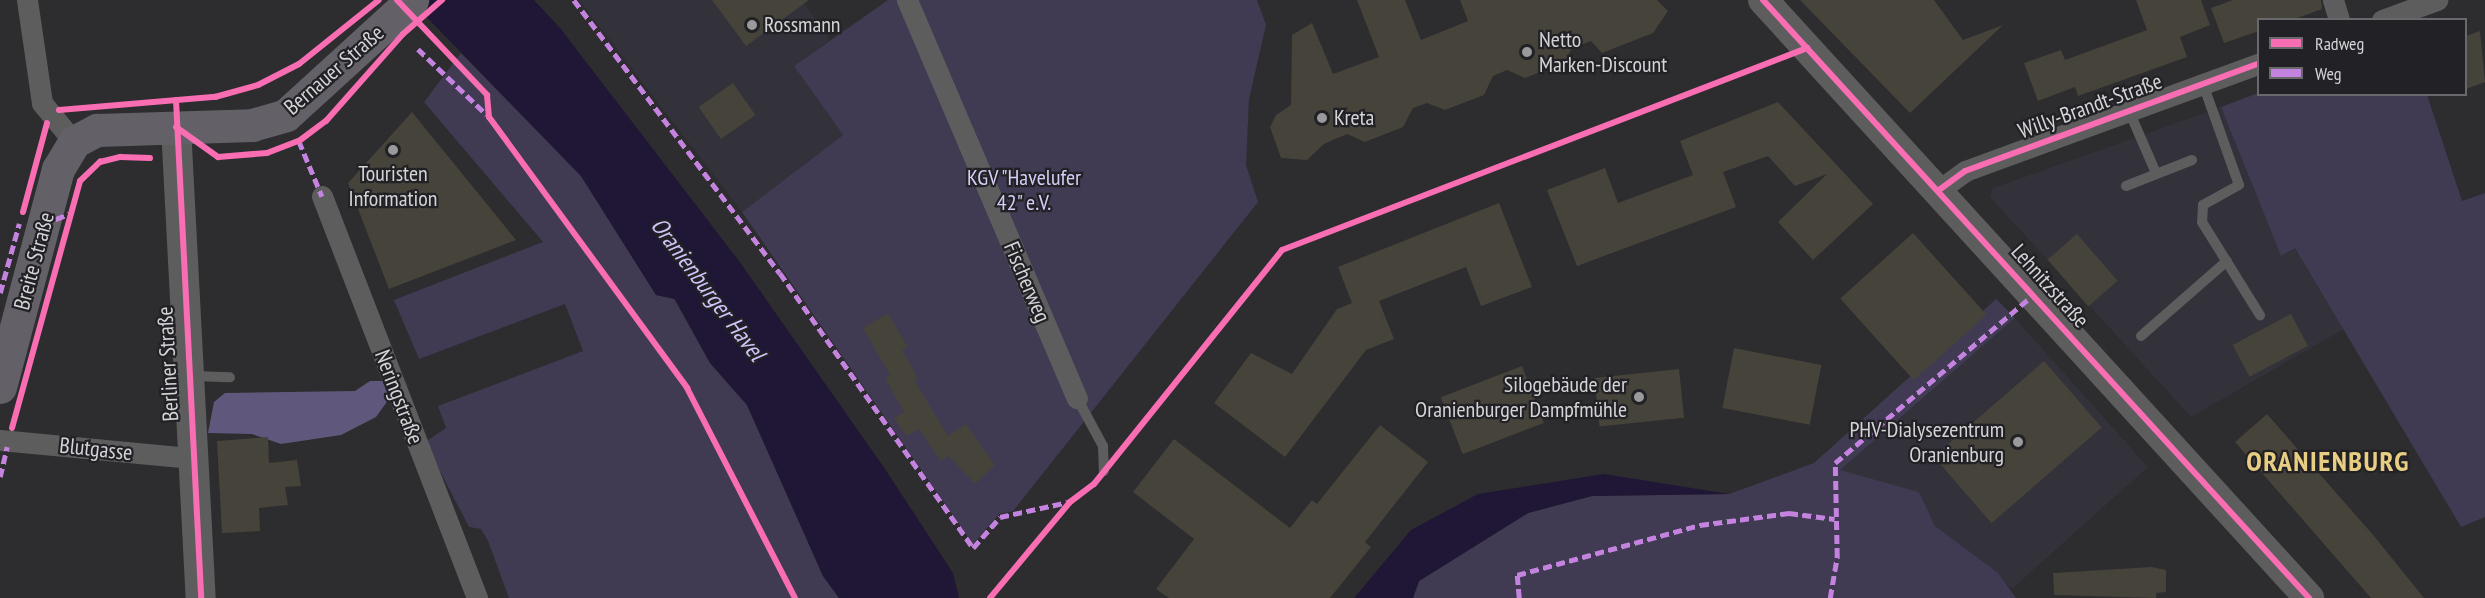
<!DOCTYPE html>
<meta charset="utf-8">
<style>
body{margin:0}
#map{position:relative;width:2485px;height:598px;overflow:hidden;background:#2d2c2e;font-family:"PT Sans Narrow",sans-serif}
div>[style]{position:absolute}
.built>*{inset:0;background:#33313a}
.green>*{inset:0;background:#403a53}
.forest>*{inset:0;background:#60587c}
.water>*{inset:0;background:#201636}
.building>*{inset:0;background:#46433b;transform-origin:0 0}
.lane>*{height:10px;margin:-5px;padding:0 5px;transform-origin:5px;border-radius:5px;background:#5e5d5e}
.street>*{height:21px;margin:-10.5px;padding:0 10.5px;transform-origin:10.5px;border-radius:10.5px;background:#5e5d5e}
.secondary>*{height:30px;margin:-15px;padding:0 15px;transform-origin:15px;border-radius:15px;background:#5e5d5e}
.primary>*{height:33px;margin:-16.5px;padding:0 16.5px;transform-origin:16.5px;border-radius:16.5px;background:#636167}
.quiet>*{height:4.5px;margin-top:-2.25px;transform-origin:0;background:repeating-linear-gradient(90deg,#c483df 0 9px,transparent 0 13.5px)}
.cycleway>*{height:6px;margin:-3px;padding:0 3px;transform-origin:3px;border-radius:3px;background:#f96db3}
.dots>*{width:16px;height:16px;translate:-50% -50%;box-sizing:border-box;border:3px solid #222125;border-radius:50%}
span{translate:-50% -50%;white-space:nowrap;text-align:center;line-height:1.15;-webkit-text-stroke:4.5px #222125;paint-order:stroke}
.poi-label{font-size:22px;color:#d4d3d6}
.left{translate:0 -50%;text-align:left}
.right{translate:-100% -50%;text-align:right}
.street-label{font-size:22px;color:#d4d3d6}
.park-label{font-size:22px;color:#d6cdf7}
.water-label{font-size:24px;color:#d0c3fb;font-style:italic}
.district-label{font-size:28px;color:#e8ce82;font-weight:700;letter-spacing:1.5px}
.legend{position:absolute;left:2257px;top:18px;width:210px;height:78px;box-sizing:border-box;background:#222125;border:2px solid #69686c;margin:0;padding:8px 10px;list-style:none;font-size:18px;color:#d4d3d6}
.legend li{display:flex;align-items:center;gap:12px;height:30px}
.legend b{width:30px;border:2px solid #69686c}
</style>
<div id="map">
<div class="built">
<div style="clip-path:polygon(579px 0,802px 0,830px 40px,794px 66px,843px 135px,742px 212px)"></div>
<div style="clip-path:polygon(2221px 107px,2281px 256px,2295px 248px,2344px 329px,2191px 417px,1990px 197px,1993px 188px)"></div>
<div style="clip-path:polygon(2015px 318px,2148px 467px,2012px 589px,1935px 526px,1919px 492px,1839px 471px)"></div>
</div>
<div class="green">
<div style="clip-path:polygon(888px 0,1257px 0,1266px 25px,1249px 99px,1246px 165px,1258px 202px,1013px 511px,999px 514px,973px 544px,742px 212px,843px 135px,794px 66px)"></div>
<div style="clip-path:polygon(461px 53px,581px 176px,656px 295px,674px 299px,710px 363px,747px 405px,823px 576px,839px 598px,509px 598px,488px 541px,481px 529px,469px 527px,425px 442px,446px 428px,438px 406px,583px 351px,565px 304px,419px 359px,394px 300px,543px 242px,424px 102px)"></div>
<div style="clip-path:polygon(2258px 93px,2427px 95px,2462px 201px,2485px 193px,2485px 517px,2461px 527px,2295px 248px,2281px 256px,2221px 107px)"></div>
<div style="clip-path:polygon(1996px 299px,2015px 318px,1840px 470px,1919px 492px,1935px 526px,1998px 573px,2016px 598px,1413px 598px,1419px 581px,1528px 513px,1592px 496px,1729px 494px,1814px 463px)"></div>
</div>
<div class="forest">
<div style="clip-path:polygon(370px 381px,383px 381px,391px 396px,376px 417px,341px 435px,281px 444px,252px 434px,208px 433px,214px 402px,225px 393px,355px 391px)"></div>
</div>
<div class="water">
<div style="clip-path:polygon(410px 0,534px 0,560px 28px,739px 261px,885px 469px,953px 573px,959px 598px,839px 598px,823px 576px,747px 405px,710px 363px,675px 299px,656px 295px,581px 176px)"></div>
<div style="clip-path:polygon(1604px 474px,1729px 494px,1592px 496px,1528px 513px,1419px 581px,1413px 598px,1354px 598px,1411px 530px,1478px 494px)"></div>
</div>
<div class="building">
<div style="clip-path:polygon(712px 0,809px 0,746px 46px)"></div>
<div style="clip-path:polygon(1357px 0,1405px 0,1421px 40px,1468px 21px,1460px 0,1657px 0,1668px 11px,1653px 33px,1602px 53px,1591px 41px,1572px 48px,1564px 63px,1525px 78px,1507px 70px,1493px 76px,1484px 95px,1445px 110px,1427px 103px,1413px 108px,1403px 127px,1365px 142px,1347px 134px,1324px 144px,1307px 160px,1281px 158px,1270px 127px,1276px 115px,1291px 105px,1292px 35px,1312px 23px,1333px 74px,1379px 57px)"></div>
<div style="clip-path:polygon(1800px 0,1934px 0,1963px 40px,2003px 25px,1910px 113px)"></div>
<div style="clip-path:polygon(2136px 0,2201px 0,2210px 25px,2180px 37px,2187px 57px,2078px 96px,2075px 87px,2038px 101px,2024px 63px,2061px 50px,2065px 60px,2147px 30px)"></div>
<div style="clip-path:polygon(2233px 0,2321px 0,2322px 9px,2292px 20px,2259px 20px,2259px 31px,2224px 43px,2211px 8px)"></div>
<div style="clip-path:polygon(2480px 31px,2485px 82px,2466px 89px,2466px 36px)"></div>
<div style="left:733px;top:83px;width:39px;height:42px;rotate:55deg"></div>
<div style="clip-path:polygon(1778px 102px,1873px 204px,1813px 260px,1778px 222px,1827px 174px,1795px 186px,1768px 156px,1723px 172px,1736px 207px,1577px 266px,1547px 190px,1605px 168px,1618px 203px,1693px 175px,1680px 141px)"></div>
<div style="clip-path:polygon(412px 112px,516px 240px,389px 289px,348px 183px)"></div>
<div style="clip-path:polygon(1499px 203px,1532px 287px,1481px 306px,1466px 267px,1379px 301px,1394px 339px,1366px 350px,1285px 457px,1214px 403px,1251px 353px,1292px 374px,1337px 309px,1352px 303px,1338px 267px)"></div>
<div style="left:1913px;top:233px;width:110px;height:98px;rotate:48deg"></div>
<div style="left:2077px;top:234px;width:62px;height:39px;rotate:49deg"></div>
<div style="clip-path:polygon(888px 313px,908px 347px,902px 350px,918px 378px,914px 380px,948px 436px,966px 424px,995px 465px,975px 484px,949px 456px,941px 461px,919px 429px,906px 436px,894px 418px,904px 412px,885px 378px,890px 375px,863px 328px)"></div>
<div style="left:2291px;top:314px;width:36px;height:66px;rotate:62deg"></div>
<div style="left:1734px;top:348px;width:89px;height:61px;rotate:11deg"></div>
<div style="left:2044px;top:361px;width:88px;height:146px;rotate:49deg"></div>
<div style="left:1522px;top:366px;width:61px;height:87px;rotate:69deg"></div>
<div style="left:1679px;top:369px;width:49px;height:85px;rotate:84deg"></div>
<div style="clip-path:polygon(2267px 414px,2374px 536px,2424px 598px,2371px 598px,2235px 442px)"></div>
<div style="clip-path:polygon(1380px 425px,1428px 462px,1365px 542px,1371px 547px,1330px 598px,1169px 598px,1156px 589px,1194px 539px,1133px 492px,1174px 439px,1290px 528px,1312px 500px,1317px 504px)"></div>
<div style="clip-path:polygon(268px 437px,269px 463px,297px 460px,301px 486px,285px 487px,288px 505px,259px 508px,260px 531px,222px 533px,217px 441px)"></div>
<div style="clip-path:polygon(2152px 567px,2166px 570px,2166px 592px,2156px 593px,2156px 598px,2054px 595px,2053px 573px)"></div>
</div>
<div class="lane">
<div style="left:2203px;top:84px;width:107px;rotate:70.4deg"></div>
<div style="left:2239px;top:185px;width:41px;rotate:150.9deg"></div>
<div style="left:2203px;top:205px;width:17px;rotate:93deg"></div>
<div style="left:2202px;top:222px;width:110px;rotate:58.1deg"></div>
<div style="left:2129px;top:111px;width:68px;rotate:66.5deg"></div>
<div style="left:2126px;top:186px;width:71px;rotate:-21.5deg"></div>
<div style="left:2141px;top:336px;width:114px;rotate:-41.1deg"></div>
<div style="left:192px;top:376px;width:38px;rotate:2deg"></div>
<div style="left:1077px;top:398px;width:55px;rotate:61.6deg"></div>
<div style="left:1103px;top:446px;width:25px;rotate:88deg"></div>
</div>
<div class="street">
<div style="left:27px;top:0;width:104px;rotate:81.7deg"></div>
<div style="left:42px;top:103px;width:50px;rotate:50.6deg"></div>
<div style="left:907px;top:0;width:433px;rotate:66.9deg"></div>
<div style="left:2333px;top:0;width:21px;rotate:73deg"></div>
<div style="left:2382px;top:20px;width:59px;rotate:-20deg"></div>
<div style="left:1939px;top:190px;width:32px;rotate:-36deg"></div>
<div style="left:1965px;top:171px;width:312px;rotate:-20.1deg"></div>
<div style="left:322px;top:196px;width:431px;rotate:68.9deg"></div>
<div style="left:0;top:440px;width:193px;rotate:5.4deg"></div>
</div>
<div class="secondary">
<div style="left:1763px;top:0;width:810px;rotate:47.6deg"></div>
<div style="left:176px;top:127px;width:472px;rotate:87deg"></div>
</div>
<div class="primary">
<div style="left:0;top:387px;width:226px;rotate:-75.1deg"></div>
<div style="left:58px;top:169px;width:31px;rotate:-59deg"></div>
<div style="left:74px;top:142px;width:26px;rotate:-28deg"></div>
<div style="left:97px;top:130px;width:155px;rotate:-1.8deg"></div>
<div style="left:252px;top:125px;width:35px;rotate:-16deg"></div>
<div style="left:286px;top:115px;width:171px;rotate:-42.4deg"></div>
</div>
<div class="quiet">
<div style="left:574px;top:0;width:342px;rotate:53deg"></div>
<div style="left:780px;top:273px;width:336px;rotate:54.9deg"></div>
<div style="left:973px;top:548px;width:41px;rotate:-48.9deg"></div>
<div style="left:1000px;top:517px;width:70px;rotate:-12.4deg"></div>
<div style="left:418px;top:49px;width:95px;rotate:43.7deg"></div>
<div style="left:299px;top:141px;width:60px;rotate:67.3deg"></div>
<div style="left:43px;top:224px;width:28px;rotate:-21deg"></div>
<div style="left:0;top:293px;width:72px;rotate:-74.6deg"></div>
<div style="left:0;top:477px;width:31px;rotate:-77deg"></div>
<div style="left:1519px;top:598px;width:23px;rotate:-95deg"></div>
<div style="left:1517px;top:575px;width:190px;rotate:-15.3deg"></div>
<div style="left:1700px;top:525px;width:90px;rotate:-7.7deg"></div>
<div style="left:1789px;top:513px;width:46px;rotate:7.4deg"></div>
<div style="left:1830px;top:598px;width:42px;rotate:-80.3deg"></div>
<div style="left:1837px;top:557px;width:94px;rotate:-91.2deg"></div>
<div style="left:1835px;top:463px;width:261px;rotate:-40.3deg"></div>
</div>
<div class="cycleway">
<div style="left:397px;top:0;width:131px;rotate:46.5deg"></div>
<div style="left:487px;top:95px;width:22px;rotate:85deg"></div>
<div style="left:489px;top:117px;width:336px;rotate:53.8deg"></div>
<div style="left:687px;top:388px;width:236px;rotate:62.8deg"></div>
<div style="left:1763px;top:0;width:810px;rotate:47.6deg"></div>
<div style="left:176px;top:100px;width:499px;rotate:87.1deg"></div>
<div style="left:59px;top:110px;width:157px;rotate:-4.8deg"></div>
<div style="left:215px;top:97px;width:45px;rotate:-15.6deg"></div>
<div style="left:258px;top:85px;width:46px;rotate:-27.1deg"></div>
<div style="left:299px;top:64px;width:102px;rotate:-38.7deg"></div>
<div style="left:176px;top:127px;width:52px;rotate:35.5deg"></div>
<div style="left:218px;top:157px;width:49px;rotate:-4.7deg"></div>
<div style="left:267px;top:153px;width:34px;rotate:-21deg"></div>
<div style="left:299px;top:141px;width:34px;rotate:-37deg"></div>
<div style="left:326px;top:121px;width:116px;rotate:-48.5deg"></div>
<div style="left:403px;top:34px;width:52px;rotate:-41.1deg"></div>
<div style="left:1939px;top:190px;width:32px;rotate:-36deg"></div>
<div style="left:1965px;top:171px;width:312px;rotate:-20.1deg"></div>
<div style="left:23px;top:212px;width:92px;rotate:-74.9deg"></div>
<div style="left:12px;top:428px;width:256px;rotate:-74.6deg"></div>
<div style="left:80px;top:181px;width:28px;rotate:-44deg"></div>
<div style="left:100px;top:162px;width:21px;rotate:-14deg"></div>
<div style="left:120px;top:157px;width:30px;rotate:2deg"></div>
<div style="left:990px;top:598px;width:125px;rotate:-50.2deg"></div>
<div style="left:1070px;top:502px;width:30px;rotate:-37deg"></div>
<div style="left:1094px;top:484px;width:300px;rotate:-51.2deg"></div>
<div style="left:1282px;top:250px;width:563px;rotate:-21.04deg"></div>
</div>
<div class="dots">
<div style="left:752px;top:25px;background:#9a999b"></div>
<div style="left:1527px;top:52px;background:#9a999b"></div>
<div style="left:1322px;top:118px;background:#9a999b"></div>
<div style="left:393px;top:150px;background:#9a999b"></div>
<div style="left:1639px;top:397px;background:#9a999b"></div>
<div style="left:2018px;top:442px;background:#9a999b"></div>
</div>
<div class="poi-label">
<span class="left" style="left:764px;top:25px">Rossmann</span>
<span class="left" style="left:1539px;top:52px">Netto<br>Marken-Discount</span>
<span class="left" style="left:1334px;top:118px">Kreta</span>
<span style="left:393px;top:186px">Touristen<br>Information</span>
<span class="right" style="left:1627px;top:397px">Silogebäude der<br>Oranienburger Dampfmühle</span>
<span class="right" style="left:2004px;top:442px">PHV-Dialysezentrum<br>Oranienburg</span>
</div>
<div class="street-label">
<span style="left:334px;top:70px;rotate:-41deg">Bernauer Straße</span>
<span style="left:2090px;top:106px;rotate:-20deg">Willy-Brandt-Straße</span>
<span style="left:34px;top:261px;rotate:-75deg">Breite Straße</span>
<span style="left:1027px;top:282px;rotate:67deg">Fischerweg</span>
<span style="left:2050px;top:286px;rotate:48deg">Lehnitzstraße</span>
<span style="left:168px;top:364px;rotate:-93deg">Berliner Straße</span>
<span style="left:399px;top:397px;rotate:69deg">Neringstraße</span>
<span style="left:96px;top:449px;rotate:6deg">Blutgasse</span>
</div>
<div class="park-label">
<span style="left:1024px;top:190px">KGV "Havelufer<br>42" e.V.</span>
</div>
<div class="water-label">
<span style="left:708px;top:289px;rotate:53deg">Oranienburger Havel</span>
</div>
<div class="district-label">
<span style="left:2328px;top:461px">ORANIENBURG</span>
</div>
<ul class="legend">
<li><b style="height:8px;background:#f96db3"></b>Radweg</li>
<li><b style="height:8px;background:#c483df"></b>Weg</li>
</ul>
</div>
